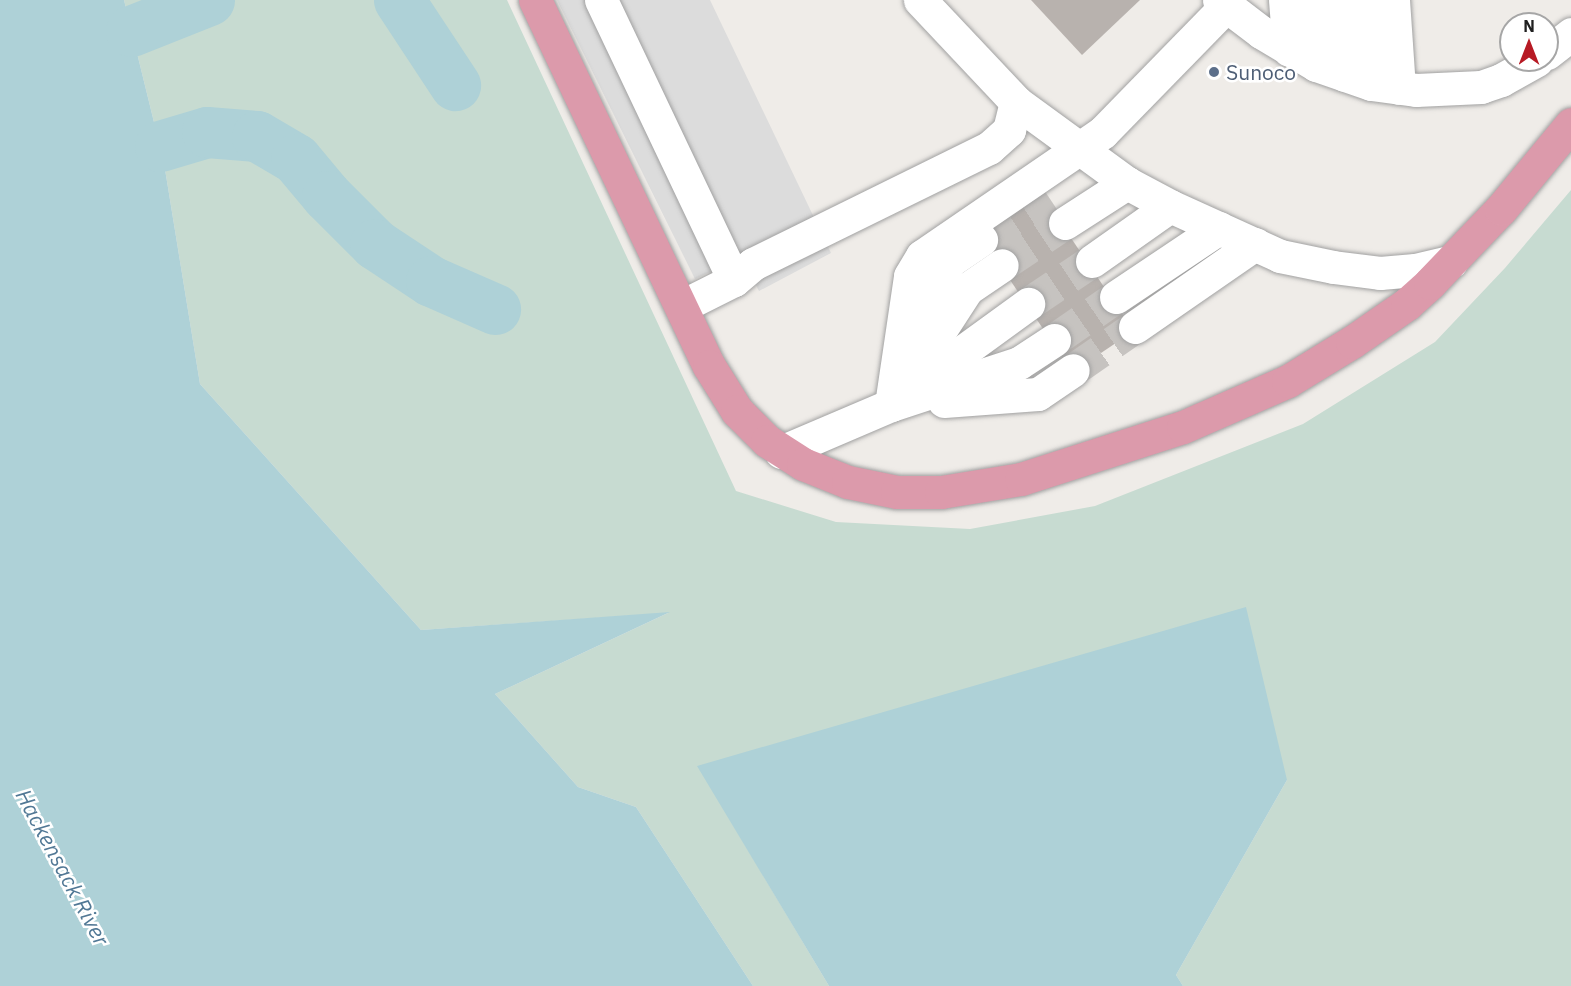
<!DOCTYPE html>
<style>
body{margin:0}
#map{position:relative;width:1571px;height:986px;overflow:hidden;background:#efece8;font-family:"IBM Plex Sans",sans-serif}
div>[style]{position:absolute}
.wetland>*{inset:0;background:#c7dbd1}
.parking>*{inset:0;background:#dcdcdc}
.water>*{inset:0;background:#aed1d7}
.river>*{height:51px;margin:-25.5px;padding:0 25.5px;transform-origin:25.5px;border-radius:25.5px;background:#aed1d7}
.building>*{inset:0;background:#b8b2ae;transform-origin:0 0}
.minor-tunnel>*{height:33px;margin-top:-16.5px;transform-origin:0;background:repeating-linear-gradient(90deg,#c6c3c0 0 33px,transparent 0 49px)}
.roads{filter:drop-shadow(0 0 2px #a1a1a1) drop-shadow(0 0 2px #a1a1a1)}
.minor>*{height:33px;margin:-16.5px;padding:0 16.5px;transform-origin:16.5px;border-radius:16.5px;background:#fff}
.highway>*{height:33px;margin:-16.5px;padding:0 16.5px;transform-origin:16.5px;border-radius:16.5px;background:#dc9aab}
.dots>*{width:16px;height:16px;translate:-50% -50%;box-sizing:border-box;border:3px solid #fff;border-radius:50%}
span{translate:-50% -50%;white-space:nowrap;text-align:center;line-height:1.15;-webkit-text-stroke:5px #fff;paint-order:stroke}
.service-label{font-size:21px;color:#4e5e75}
.left{translate:0 -50%;text-align:left}
.water-label{font-size:22px;color:#517895;font-style:italic}
.north{position:absolute;left:1499px;top:12px;width:60px;height:60px;box-sizing:border-box;background:#fff;border:2px solid #a6a6a6;border-radius:50%;rotate:0deg;font-size:16px;font-weight:700;line-height:24px;text-align:center;color:#202020}
.north::after{content:'';display:block;margin:auto;width:21px;height:27px;background:#b71a24;clip-path:polygon(50% 0,100% 100%,50% 72%,0 100%)}
</style>
<div id="map">
<div class="wetland">
<div style="clip-path:polygon(124px 0,507px 0,736px 491px,836px 522px,970px 529px,1095px 506px,1303px 424px,1435px 342px,1505px 268px,1571px 190px,1571px 986px,1183px 986px,1176px 975px,1287px 780px,698px 766px,829px 986px,753px 986px,636px 807px,578px 787px,495px 694px,668px 613px,421px 630px,200px 384px,164px 163px)"></div>
</div>
<div class="parking">
<div style="clip-path:polygon(557px 0,710px 0,831px 253px,759px 291px,741px 257px,695px 279px)"></div>
</div>
<div class="water">
<div style="clip-path:polygon(0 0,124px 0,164px 163px,200px 384px,421px 630px,670px 612px,495px 694px,578px 787px,636px 807px,753px 986px,0 986px)"></div>
<div style="clip-path:polygon(1246px 607px,1287px 780px,1176px 975px,1183px 986px,829px 986px,697px 766px)"></div>
</div>
<div class="river">
<div style="left:399px;top:0;width:102px;rotate:56.6deg"></div>
<div style="left:131px;top:31px;width:84px;rotate:-21.7deg"></div>
<div style="left:160px;top:146px;width:49px;rotate:-16.6deg"></div>
<div style="left:207px;top:132px;width:50px;rotate:4.6deg"></div>
<div style="left:257px;top:136px;width:45px;rotate:30.5deg"></div>
<div style="left:296px;top:159px;width:48px;rotate:50deg"></div>
<div style="left:327px;top:196px;width:68px;rotate:45deg"></div>
<div style="left:375px;top:244px;width:67px;rotate:33.5deg"></div>
<div style="left:431px;top:281px;width:70px;rotate:23.6deg"></div>
</div>
<div class="building">
<div style="clip-path:polygon(1031px 0,1140px 0,1082px 55px)"></div>
<div style="left:1042px;top:195px;width:164px;height:74px;rotate:56deg"></div>
</div>
<div class="minor-tunnel">
<div style="left:985px;top:238px;width:76px;rotate:-33.7deg"></div>
<div style="left:1002px;top:265px;width:76px;rotate:-33.7deg"></div>
<div style="left:1028px;top:304px;width:77px;rotate:-33.9deg"></div>
<div style="left:1054px;top:340px;width:75px;rotate:-34.7deg"></div>
<div style="left:1073px;top:370px;width:75px;rotate:-34.7deg"></div>
</div>
<div class="roads">
<div class="minor">
<div style="left:601px;top:0;width:310px;rotate:64.6deg"></div>
<div style="left:920px;top:0;width:140px;rotate:46.7deg"></div>
<div style="left:1016px;top:102px;width:137px;rotate:36.1deg"></div>
<div style="left:1127px;top:183px;width:49px;rotate:28.1deg"></div>
<div style="left:1170px;top:206px;width:121px;rotate:24.4deg"></div>
<div style="left:1280px;top:256px;width:54px;rotate:11.7deg"></div>
<div style="left:1333px;top:267px;width:47px;rotate:7.3deg"></div>
<div style="left:1380px;top:273px;width:35px;rotate:-5deg"></div>
<div style="left:1415px;top:270px;width:37px;rotate:-13deg"></div>
<div style="left:1219px;top:0;width:53px;rotate:37.3deg"></div>
<div style="left:1261px;top:32px;width:64px;rotate:31deg"></div>
<div style="left:1316px;top:65px;width:58px;rotate:19.1deg"></div>
<div style="left:1371px;top:84px;width:45px;rotate:7.6deg"></div>
<div style="left:1416px;top:90px;width:65px;rotate:-2.6deg"></div>
<div style="left:1481px;top:87px;width:21px;rotate:-19deg"></div>
<div style="left:1501px;top:80px;width:41px;rotate:-29.1deg"></div>
<div style="left:1285px;top:0;width:50px;rotate:85.4deg"></div>
<div style="left:1311px;top:0;width:65px;rotate:85.6deg"></div>
<div style="left:1338px;top:0;width:75px;rotate:85.4deg"></div>
<div style="left:1364px;top:0;width:84px;rotate:85.2deg"></div>
<div style="left:1393px;top:0;width:88px;rotate:86.1deg"></div>
<div style="left:1547px;top:53px;width:31px;rotate:-38deg"></div>
<div style="left:1065px;top:223px;width:74px;rotate:-32.8deg"></div>
<div style="left:1092px;top:261px;width:95px;rotate:-35.2deg"></div>
<div style="left:1116px;top:297px;width:124px;rotate:-33.8deg"></div>
<div style="left:682px;top:306px;width:58px;rotate:-26.6deg"></div>
<div style="left:734px;top:280px;width:25px;rotate:-40deg"></div>
<div style="left:753px;top:264px;width:263px;rotate:-26.2deg"></div>
<div style="left:989px;top:148px;width:27px;rotate:-42deg"></div>
<div style="left:1009px;top:130px;width:29px;rotate:-76deg"></div>
<div style="left:1135px;top:327px;width:146px;rotate:-34.7deg"></div>
<div style="left:930px;top:346px;width:68px;rotate:-57deg"></div>
<div style="left:967px;top:289px;width:42px;rotate:-34.4deg"></div>
<div style="left:912px;top:353px;width:98px;rotate:-68.4deg"></div>
<div style="left:948px;top:262px;width:40px;rotate:-34deg"></div>
<div style="left:911px;top:389px;width:145px;rotate:-36deg"></div>
<div style="left:944px;top:401px;width:94px;rotate:-4.3deg"></div>
<div style="left:1038px;top:394px;width:42px;rotate:-34.4deg"></div>
<div style="left:891px;top:405px;width:130px;rotate:-81.6deg"></div>
<div style="left:910px;top:276px;width:23px;rotate:-59deg"></div>
<div style="left:922px;top:256px;width:219px;rotate:-34.4deg"></div>
<div style="left:1103px;top:132px;width:175px;rotate:-45.7deg"></div>
<div style="left:781px;top:452px;width:120px;rotate:-23.1deg"></div>
<div style="left:891px;top:405px;width:135px;rotate:-18.2deg"></div>
<div style="left:1019px;top:363px;width:42px;rotate:-33.3deg"></div>
</div>
<div class="highway">
<div style="left:535px;top:0;width:405px;rotate:64.6deg"></div>
<div style="left:709px;top:366px;width:53px;rotate:58.1deg"></div>
<div style="left:737px;top:411px;width:42px;rotate:45deg"></div>
<div style="left:767px;top:441px;width:43px;rotate:32.6deg"></div>
<div style="left:803px;top:464px;width:48px;rotate:21.8deg"></div>
<div style="left:848px;top:482px;width:50px;rotate:11.5deg"></div>
<div style="left:897px;top:492px;width:44px"></div>
<div style="left:941px;top:492px;width:81px;rotate:-9.2deg"></div>
<div style="left:1021px;top:479px;width:170px;rotate:-17.8deg"></div>
<div style="left:1183px;top:427px;width:115px;rotate:-23.7deg"></div>
<div style="left:1288px;top:381px;width:75px;rotate:-31.4deg"></div>
<div style="left:1352px;top:342px;width:67px;rotate:-34.6deg"></div>
<div style="left:1407px;top:304px;width:31px;rotate:-42deg"></div>
<div style="left:1430px;top:283px;width:103px;rotate:-46.2deg"></div>
<div style="left:1501px;top:209px;width:110px;rotate:-50.5deg"></div>
</div>
</div>
<div class="dots">
<div style="left:1214px;top:72px;background:#5c6f8a"></div>
</div>
<div class="service-label">
<span class="left" style="left:1226px;top:72px">Sunoco</span>
</div>
<div class="water-label">
<span style="left:63px;top:867px;rotate:62deg">Hackensack River</span>
</div>
<div class="north">N</div>
</div>
